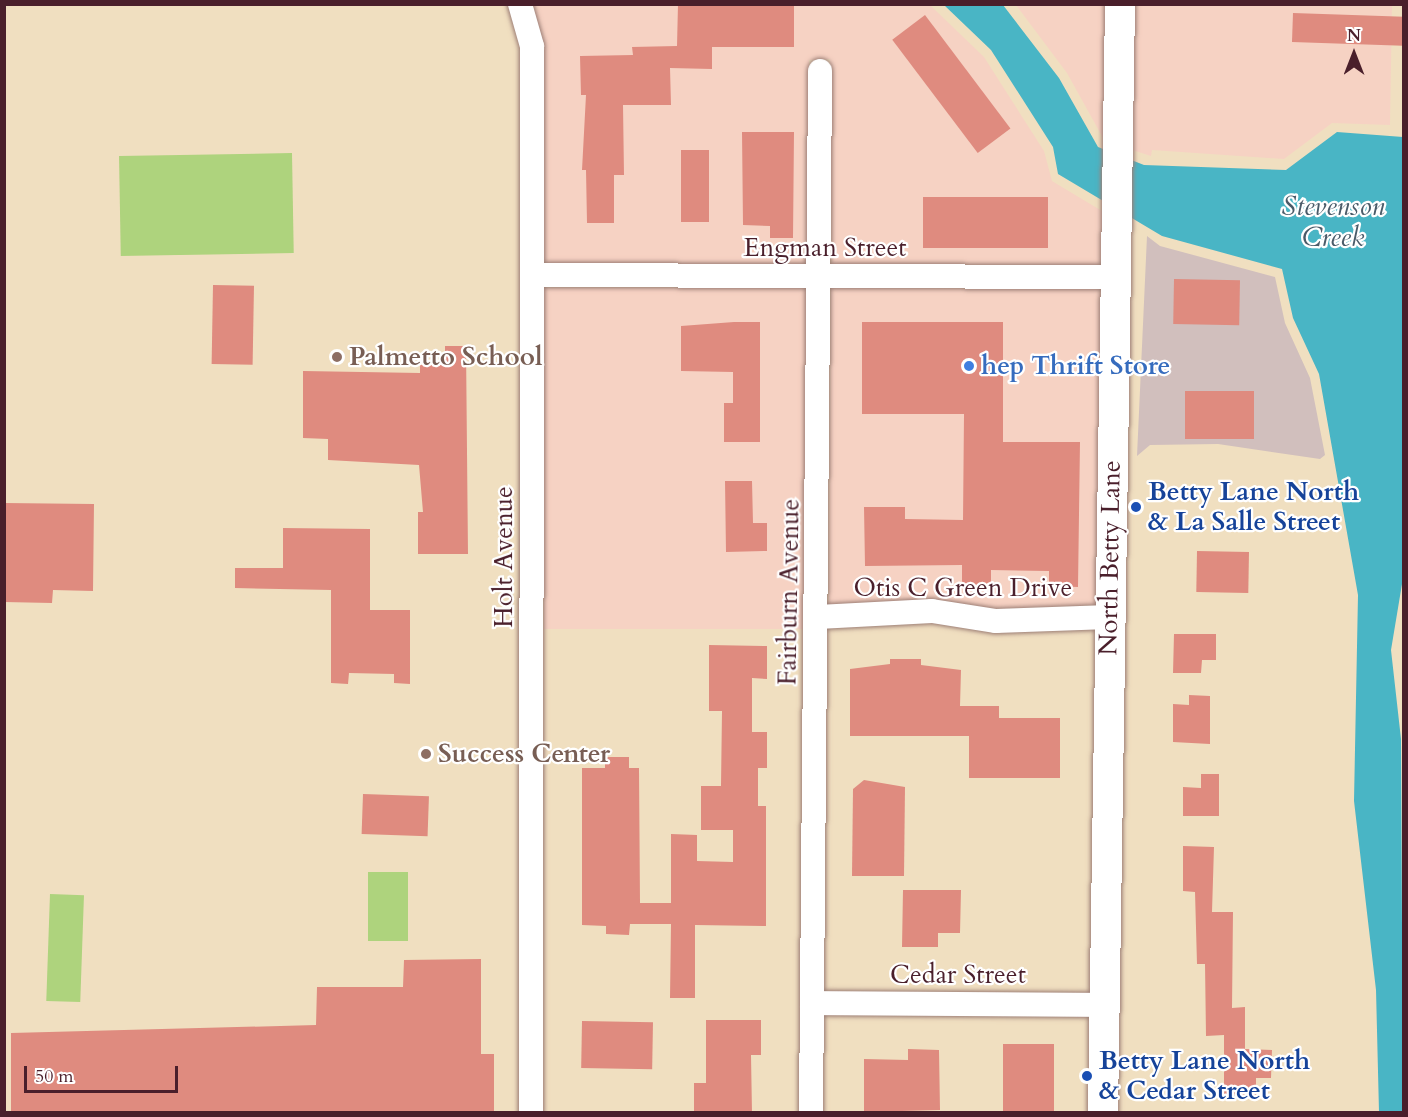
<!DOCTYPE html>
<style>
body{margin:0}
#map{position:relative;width:1408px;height:1117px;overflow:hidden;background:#f0dfc0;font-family:Cardo,serif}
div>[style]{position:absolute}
.built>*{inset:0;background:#f6d2c3;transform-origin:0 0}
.industrial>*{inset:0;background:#d1bfbd}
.green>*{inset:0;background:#aed37d;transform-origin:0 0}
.water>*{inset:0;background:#49b5c5}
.building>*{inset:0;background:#df8b7f;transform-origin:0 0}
.roads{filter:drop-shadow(0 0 2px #9d7f76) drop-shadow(0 0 2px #9d7f76)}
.minor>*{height:24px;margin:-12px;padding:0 12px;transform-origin:12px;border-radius:12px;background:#fff}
.tertiary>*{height:30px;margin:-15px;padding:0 15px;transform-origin:15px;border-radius:15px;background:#fff}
.dots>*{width:16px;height:16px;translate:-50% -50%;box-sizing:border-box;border:3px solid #fff;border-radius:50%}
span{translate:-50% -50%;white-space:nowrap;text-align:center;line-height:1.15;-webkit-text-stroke:4.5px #fff;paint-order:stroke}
.street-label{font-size:26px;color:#4a1f2b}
.education-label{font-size:26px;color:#785e54;font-weight:700}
.left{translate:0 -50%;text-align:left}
.shop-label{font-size:26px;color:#366cbe;font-weight:700}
.transit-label{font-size:26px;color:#164399;font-weight:700}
.water-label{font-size:27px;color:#4a5b69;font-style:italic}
.frame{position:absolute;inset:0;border:6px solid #4a1f2b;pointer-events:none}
.north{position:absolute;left:1324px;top:24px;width:60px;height:60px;-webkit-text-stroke:4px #fff;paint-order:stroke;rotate:0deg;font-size:16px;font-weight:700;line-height:24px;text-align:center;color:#4a1f2b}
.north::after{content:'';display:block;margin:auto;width:21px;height:27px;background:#4a1f2b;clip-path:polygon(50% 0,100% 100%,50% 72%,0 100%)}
.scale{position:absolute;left:24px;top:1066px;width:154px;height:27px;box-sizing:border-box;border:3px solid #4a1f2b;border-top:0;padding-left:8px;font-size:18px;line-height:21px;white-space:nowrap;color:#4a1f2b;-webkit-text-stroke:4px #fff;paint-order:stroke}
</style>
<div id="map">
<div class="built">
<div style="clip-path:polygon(532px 5px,930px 5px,984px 57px,1044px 151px,1052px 181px,1107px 214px,1106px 265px,832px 264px,830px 59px,809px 60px,810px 264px,544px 264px,543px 46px)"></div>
<div style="clip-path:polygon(1016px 5px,1110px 5px,1103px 138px,1067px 73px)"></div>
<div style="clip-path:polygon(1131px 5px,1392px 5px,1390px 125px,1332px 123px,1284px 159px,1152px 150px,1151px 156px,1129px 149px)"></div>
<div style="left:544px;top:288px;width:266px;height:341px"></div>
<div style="clip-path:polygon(831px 288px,1106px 289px,1098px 605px,998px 609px,829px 605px)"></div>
</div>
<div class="industrial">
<div style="clip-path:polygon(1147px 236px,1160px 246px,1275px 277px,1285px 323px,1310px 378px,1325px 455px,1320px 459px,1218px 444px,1150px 445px,1137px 456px)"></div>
</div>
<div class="green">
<div style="left:292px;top:153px;width:100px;height:173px;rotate:89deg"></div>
<div style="left:368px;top:872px;width:40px;height:69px"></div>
<div style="left:50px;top:894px;width:34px;height:107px;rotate:2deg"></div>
</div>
<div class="water">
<div style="clip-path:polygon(944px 5px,1003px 5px,1059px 78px,1098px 147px,1144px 165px,1286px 170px,1337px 132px,1403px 137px,1404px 572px,1391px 650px,1401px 739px,1403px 1112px,1379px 1112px,1376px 990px,1354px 801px,1358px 595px,1319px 374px,1293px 318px,1282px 269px,1162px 236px,1058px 174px,1053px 147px,991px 50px)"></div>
</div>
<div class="building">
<div style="clip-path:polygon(678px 4px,794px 4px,794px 47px,712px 47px,712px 69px,670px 68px,671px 105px,623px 105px,624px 175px,614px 175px,614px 223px,587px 223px,586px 170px,582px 170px,586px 95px,581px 95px,580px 56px,633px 55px,632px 47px,677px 46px)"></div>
<div style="left:1293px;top:13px;width:111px;height:29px;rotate:2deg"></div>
<div style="left:925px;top:15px;width:142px;height:41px;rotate:53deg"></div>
<div style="clip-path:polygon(742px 132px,794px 132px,793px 238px,770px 238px,770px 226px,743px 225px)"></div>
<div style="left:681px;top:150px;width:28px;height:72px"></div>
<div style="left:923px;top:197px;width:125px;height:51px"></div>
<div style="left:1174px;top:279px;width:66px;height:45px;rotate:1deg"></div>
<div style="left:213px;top:285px;width:41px;height:79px;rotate:1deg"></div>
<div style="clip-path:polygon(734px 322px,760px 322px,760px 442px,724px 442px,724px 403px,733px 403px,733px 372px,681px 371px,681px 326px)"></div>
<div style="clip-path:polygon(862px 322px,1003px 322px,1003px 442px,1080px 442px,1078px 587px,1049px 586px,1049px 571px,991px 570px,991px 586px,962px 586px,962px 565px,865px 566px,864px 507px,905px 507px,905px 519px,963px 520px,964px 414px,862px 414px)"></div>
<div style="clip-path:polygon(445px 346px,466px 346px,468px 554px,418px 554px,418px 512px,423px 512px,419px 465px,328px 460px,328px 439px,303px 438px,303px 371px,420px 373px,420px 365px,445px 365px)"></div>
<div style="left:1185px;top:391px;width:69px;height:48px"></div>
<div style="clip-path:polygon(725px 481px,752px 481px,753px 523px,767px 523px,767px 551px,726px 552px)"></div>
<div style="clip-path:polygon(4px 503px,94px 504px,93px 591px,53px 590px,52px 603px,4px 602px)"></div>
<div style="clip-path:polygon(283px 528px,370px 529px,370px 610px,410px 610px,410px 684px,394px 683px,394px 674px,349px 673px,348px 684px,331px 683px,331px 590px,235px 588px,235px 568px,283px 568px)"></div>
<div style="left:1197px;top:551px;width:52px;height:41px;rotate:1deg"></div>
<div style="clip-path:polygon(1174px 634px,1216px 634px,1216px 660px,1202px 660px,1201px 673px,1173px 673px)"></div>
<div style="clip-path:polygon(709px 645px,767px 646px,767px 679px,752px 678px,752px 732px,767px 732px,767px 768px,758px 768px,758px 806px,766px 806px,766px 926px,695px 925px,695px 998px,670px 998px,671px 924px,630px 924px,629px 935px,606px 934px,606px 926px,582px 925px,582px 768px,605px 768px,605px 757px,629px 757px,629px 768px,639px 768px,640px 903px,671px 903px,671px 834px,697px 835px,697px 861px,733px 862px,733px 830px,701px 830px,701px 786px,721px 786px,722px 711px,709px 711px)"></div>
<div style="clip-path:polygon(890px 659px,921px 659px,921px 665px,961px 670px,960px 706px,999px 706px,999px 718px,1060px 718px,1060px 778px,969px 778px,969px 736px,850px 736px,850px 669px,890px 664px)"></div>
<div style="clip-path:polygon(1189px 695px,1210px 696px,1210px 744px,1173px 742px,1173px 704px,1189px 705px)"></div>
<div style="clip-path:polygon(1201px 774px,1219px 774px,1219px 816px,1183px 816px,1183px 787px,1201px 788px)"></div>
<div style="clip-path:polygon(864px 780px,905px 787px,904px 876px,852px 876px,853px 789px)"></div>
<div style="left:363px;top:794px;width:66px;height:40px;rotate:2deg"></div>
<div style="clip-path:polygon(1183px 846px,1214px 847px,1212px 912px,1233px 912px,1232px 1008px,1245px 1007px,1245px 1049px,1272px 1050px,1271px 1078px,1256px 1078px,1256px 1095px,1224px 1094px,1224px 1035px,1206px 1036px,1205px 964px,1197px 964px,1195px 892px,1183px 891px)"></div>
<div style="clip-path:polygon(903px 890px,961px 890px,960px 933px,938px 933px,938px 947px,902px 947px)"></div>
<div style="clip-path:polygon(481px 959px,481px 1054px,494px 1054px,494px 1113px,11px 1113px,11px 1033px,316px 1025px,317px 987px,403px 987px,404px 960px)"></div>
<div style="clip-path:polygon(706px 1020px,761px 1020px,761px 1055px,751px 1055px,752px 1113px,694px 1113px,694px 1083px,706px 1083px)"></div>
<div style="left:582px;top:1021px;width:71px;height:47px;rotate:1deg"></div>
<div style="left:1003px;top:1044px;width:51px;height:69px"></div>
<div style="clip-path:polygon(908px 1049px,939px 1050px,940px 1110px,864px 1112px,864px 1059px,908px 1060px)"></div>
</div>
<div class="roads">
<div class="minor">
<div style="left:520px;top:4px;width:44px;rotate:74.1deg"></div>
<div style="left:532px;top:46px;width:1066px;rotate:90.05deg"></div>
<div style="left:533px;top:275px;width:583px;rotate:0.2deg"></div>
<div style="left:818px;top:617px;width:114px;rotate:-3deg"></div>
<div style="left:932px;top:611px;width:65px;rotate:8.9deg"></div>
<div style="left:996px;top:621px;width:113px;rotate:-2deg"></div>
<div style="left:812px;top:1003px;width:292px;rotate:0.4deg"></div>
<div style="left:811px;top:1112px;width:1041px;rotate:-89.5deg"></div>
</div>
<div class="tertiary">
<div style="left:1103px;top:1112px;width:1108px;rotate:-89.12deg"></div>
</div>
</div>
<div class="dots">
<div style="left:337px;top:357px;background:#8d6e63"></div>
<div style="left:969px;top:366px;background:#3f7fe0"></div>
<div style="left:1136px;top:507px;background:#1a4fb4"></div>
<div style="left:426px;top:754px;background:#8d6e63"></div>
<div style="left:1087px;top:1076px;background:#1a4fb4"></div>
</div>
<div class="street-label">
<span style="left:825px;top:248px">Engman Street</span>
<span style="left:504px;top:557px;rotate:-90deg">Holt Avenue</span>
<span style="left:1110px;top:558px;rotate:-89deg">North Betty Lane</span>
<span style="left:963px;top:588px">Otis C Green Drive</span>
<span style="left:789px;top:592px;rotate:-89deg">Fairburn Avenue</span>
<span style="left:958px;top:975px">Cedar Street</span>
</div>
<div class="education-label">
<span class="left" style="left:349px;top:357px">Palmetto School</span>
<span class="left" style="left:438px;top:754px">Success Center</span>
</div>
<div class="shop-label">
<span class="left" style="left:981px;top:366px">hep Thrift Store</span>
</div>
<div class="transit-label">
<span class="left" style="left:1148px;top:507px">Betty Lane North<br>&amp; La Salle Street</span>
<span class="left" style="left:1099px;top:1076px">Betty Lane North<br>&amp; Cedar Street</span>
</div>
<div class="water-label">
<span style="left:1333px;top:222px">Stevenson<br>Creek</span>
</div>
<div class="frame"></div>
<div class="north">N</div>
<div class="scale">50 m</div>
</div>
